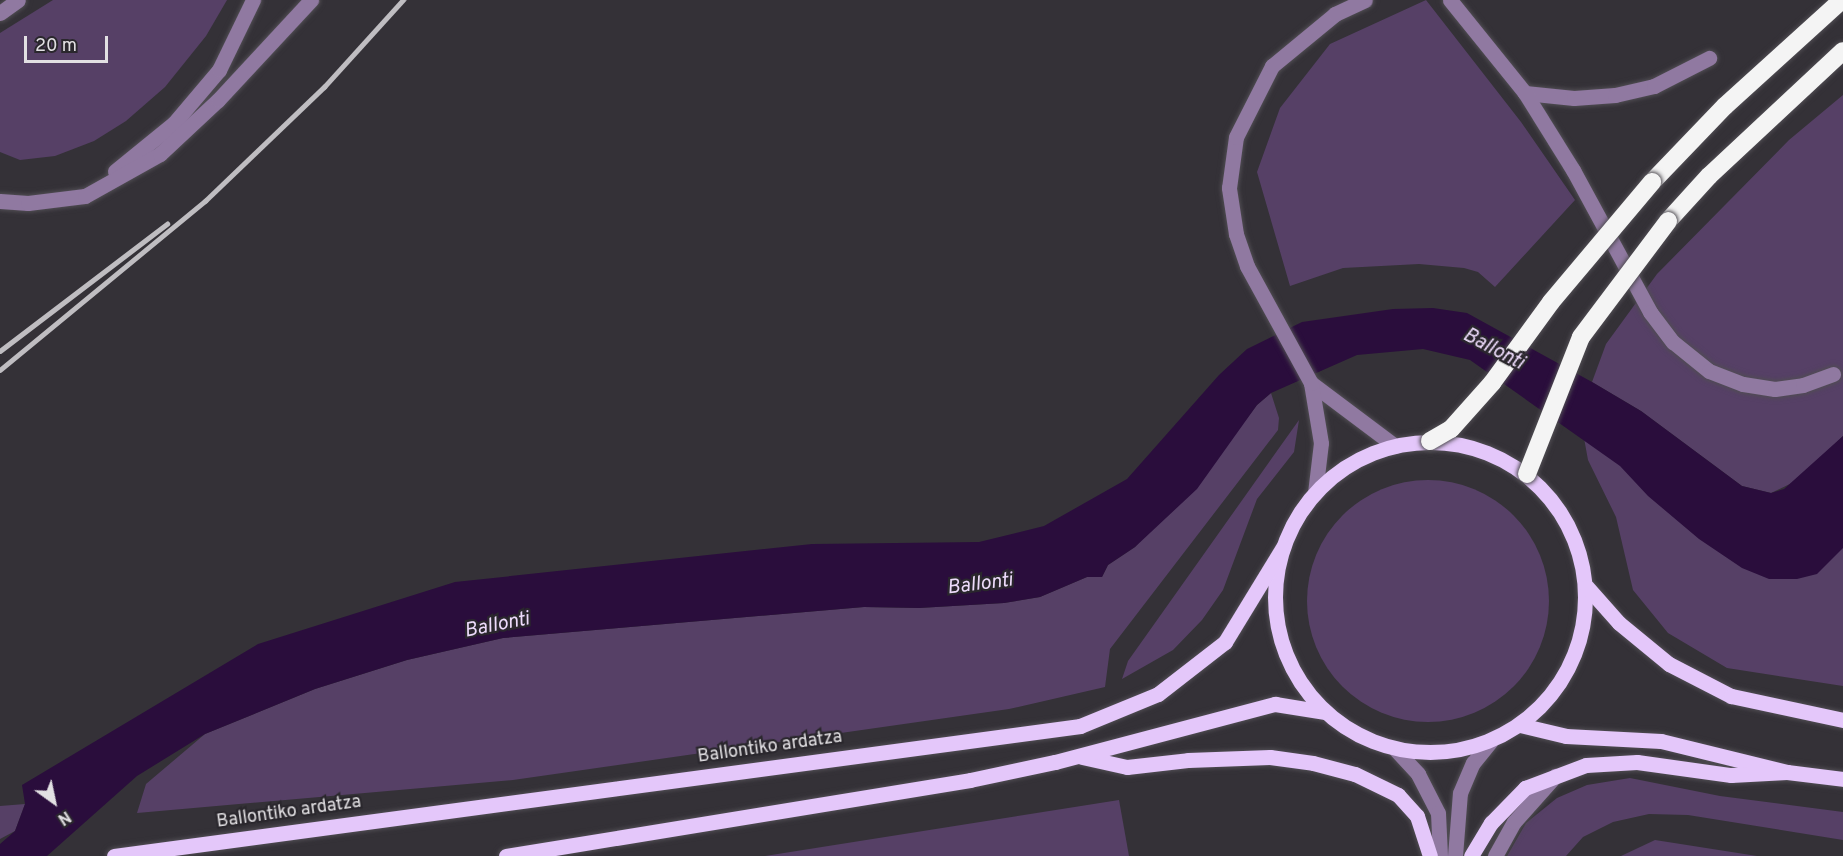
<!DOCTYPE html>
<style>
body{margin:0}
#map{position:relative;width:1843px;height:856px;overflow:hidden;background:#343137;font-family:Overpass,sans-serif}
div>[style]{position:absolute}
.green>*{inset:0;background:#564066}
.round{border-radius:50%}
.water>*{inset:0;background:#2a0d3c}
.roads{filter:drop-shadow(0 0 2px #504d53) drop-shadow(0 0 2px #504d53)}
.minor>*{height:15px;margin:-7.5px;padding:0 7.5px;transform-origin:7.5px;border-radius:7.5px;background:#9079a1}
.major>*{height:15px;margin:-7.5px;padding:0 7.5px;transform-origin:7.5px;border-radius:7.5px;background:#e4c7fa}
.major>.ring{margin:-7.5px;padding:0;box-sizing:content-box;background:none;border:15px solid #e4c7fa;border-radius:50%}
.highway>*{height:18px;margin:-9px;padding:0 9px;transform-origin:9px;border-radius:9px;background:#f4f4f4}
.rail>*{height:4.5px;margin:-2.25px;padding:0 2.25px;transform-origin:2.25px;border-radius:2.25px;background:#bfbdc1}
.bridges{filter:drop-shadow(0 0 2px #504d53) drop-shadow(0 0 2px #504d53)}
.highway-bridge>*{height:18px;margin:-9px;padding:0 9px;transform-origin:9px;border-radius:9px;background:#f4f4f4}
span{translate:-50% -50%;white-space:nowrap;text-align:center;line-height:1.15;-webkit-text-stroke:4.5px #2a272d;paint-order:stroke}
.street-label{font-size:18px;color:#e2e0e3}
.water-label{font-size:20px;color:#eddbfb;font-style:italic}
.north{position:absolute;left:24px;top:772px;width:60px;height:60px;-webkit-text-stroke:4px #2a272d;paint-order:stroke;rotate:147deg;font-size:16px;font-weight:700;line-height:24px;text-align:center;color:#e2e0e3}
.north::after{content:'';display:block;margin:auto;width:21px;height:27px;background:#e2e0e3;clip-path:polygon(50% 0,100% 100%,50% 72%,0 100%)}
.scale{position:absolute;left:24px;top:36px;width:84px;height:27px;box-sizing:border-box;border:3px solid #e2e0e3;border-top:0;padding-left:8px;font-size:18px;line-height:21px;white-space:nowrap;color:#e2e0e3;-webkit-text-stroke:4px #2a272d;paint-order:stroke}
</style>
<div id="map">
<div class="green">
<div style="clip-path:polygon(53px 0,227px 0,206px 36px,165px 87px,126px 121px,94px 141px,55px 156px,20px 160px,0 152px,0 33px)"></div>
<div style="clip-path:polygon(1426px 0,1521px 122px,1575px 200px,1495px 287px,1478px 272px,1464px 268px,1419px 264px,1343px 268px,1290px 286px,1257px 172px,1280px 108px,1330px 44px)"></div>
<div style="clip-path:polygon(1843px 95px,1843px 436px,1796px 481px,1771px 493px,1742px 486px,1641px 411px,1592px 382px,1606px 344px,1657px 274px,1789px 140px)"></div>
<div style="clip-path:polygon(1271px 393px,1279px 418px,1278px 430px,1110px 649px,1105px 687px,1009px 709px,513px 780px,137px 813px,146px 784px,205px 734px,315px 689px,407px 660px,503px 638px,864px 607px,919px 608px,1004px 603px,1040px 597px,1087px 577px,1102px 577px,1108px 565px,1135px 547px,1227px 444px,1257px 405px)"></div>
<div style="clip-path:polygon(1299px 420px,1294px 452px,1257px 499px,1223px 590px,1202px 620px,1173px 650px,1122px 679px,1128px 661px)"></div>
<div style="clip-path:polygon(1582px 427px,1735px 514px,1843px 524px,1843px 686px,1727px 668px,1668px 633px,1633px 590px,1616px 517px,1588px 460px)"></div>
<div class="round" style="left:1307px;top:480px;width:242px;height:242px"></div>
<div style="clip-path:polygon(1630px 778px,1720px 796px,1843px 812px,1843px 840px,1688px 815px,1649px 814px,1613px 822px,1583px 837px,1566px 856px,1507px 856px,1526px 823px,1557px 798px,1587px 785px)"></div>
<div style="clip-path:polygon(1119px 800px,1129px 856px,765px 856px)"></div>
<div style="clip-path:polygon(25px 804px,15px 831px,0 839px,0 806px)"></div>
<div style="clip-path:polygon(1655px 840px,1757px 856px,1621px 856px)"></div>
</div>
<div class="water">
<div style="clip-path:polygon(1433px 308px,1467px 313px,1592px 382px,1641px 411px,1742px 486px,1771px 493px,1784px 489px,1843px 436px,1843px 548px,1817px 574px,1797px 579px,1769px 579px,1742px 568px,1699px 539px,1648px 496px,1620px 466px,1470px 360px,1423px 349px,1357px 355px,1271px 393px,1257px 405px,1197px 489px,1135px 547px,1108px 565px,1102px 577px,1087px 577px,1040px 597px,1004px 603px,919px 608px,864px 607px,503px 638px,407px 660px,315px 689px,205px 734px,137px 776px,47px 856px,0 856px,0 844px,15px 831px,25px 804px,22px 785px,258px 644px,455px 582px,812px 544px,979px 542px,1044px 526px,1127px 479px,1219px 375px,1247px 349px,1302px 322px,1393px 309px)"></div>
</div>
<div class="roads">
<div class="minor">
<div style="left:1450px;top:0;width:119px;rotate:51.1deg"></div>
<div style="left:1525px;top:93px;width:49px;rotate:5.8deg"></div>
<div style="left:1574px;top:98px;width:41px;rotate:-4.2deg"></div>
<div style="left:1615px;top:95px;width:40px;rotate:-13deg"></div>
<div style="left:1654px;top:86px;width:62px;rotate:-27deg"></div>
<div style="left:0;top:13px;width:22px;rotate:-36deg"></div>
<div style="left:1525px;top:93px;width:91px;rotate:58.1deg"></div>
<div style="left:1573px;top:170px;width:162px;rotate:61.5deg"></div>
<div style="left:1650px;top:312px;width:38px;rotate:53deg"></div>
<div style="left:1673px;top:342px;width:46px;rotate:38.9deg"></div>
<div style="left:1709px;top:371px;width:36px;rotate:21deg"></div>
<div style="left:1743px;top:384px;width:32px;rotate:9deg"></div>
<div style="left:1775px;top:389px;width:28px;rotate:-8deg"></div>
<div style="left:1803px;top:385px;width:32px;rotate:-20deg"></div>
<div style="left:115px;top:171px;width:76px;rotate:-39.1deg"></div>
<div style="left:174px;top:123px;width:70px;rotate:-49.7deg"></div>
<div style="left:219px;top:70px;width:78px;rotate:-64.1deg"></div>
<div style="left:0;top:201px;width:28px;rotate:4deg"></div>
<div style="left:28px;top:203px;width:57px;rotate:-7deg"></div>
<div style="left:85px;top:196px;width:86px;rotate:-29.2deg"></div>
<div style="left:160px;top:154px;width:79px;rotate:-43deg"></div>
<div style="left:218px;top:100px;width:137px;rotate:-47.1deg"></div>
<div style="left:1311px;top:383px;width:105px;rotate:36.9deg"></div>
<div style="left:1315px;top:493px;width:50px;rotate:-83.2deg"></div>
<div style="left:1321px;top:443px;width:61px;rotate:-99.5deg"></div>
<div style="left:1311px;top:383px;width:133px;rotate:-118.7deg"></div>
<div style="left:1247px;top:266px;width:34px;rotate:-109deg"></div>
<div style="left:1236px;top:234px;width:47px;rotate:-98.7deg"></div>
<div style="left:1229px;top:188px;width:51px;rotate:-82.2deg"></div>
<div style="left:1236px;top:137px;width:80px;rotate:-63.1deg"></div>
<div style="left:1272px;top:66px;width:82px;rotate:-39.5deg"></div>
<div style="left:1335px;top:14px;width:33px;rotate:-25deg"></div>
<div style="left:1395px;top:749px;width:34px;rotate:47deg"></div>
<div style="left:1418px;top:774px;width:44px;rotate:62.9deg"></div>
<div style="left:1438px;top:813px;width:43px;rotate:87.3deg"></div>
<div style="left:1455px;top:856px;width:63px;rotate:-85.5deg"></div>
<div style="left:1460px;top:793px;width:33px;rotate:-67deg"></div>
<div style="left:1473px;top:763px;width:28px;rotate:-51deg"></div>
<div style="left:1495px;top:856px;width:39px;rotate:-61deg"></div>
<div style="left:1514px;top:822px;width:62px;rotate:-48.3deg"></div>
</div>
<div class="major">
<div class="ring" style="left:1275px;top:442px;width:295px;height:295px"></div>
<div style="left:1587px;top:587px;width:48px;rotate:48.4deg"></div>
<div style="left:1619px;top:623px;width:65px;rotate:39.4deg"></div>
<div style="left:1669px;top:664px;width:70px;rotate:27.3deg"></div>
<div style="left:1731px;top:696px;width:115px;rotate:12.1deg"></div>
<div style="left:1520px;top:725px;width:47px;rotate:13.4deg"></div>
<div style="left:1566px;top:736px;width:95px;rotate:3deg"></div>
<div style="left:1661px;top:741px;width:130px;rotate:13.8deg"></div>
<div style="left:1787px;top:772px;width:56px;rotate:7.1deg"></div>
<div style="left:1082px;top:757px;width:46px;rotate:12.5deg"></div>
<div style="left:1127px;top:767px;width:61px;rotate:-6.5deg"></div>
<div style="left:1188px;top:760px;width:82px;rotate:-2.1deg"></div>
<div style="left:1270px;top:757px;width:43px;rotate:7.9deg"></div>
<div style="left:1313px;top:763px;width:43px;rotate:14.7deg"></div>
<div style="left:1355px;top:774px;width:48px;rotate:26deg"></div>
<div style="left:1398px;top:795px;width:28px;rotate:48deg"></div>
<div style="left:1417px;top:816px;width:42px;rotate:72deg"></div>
<div style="left:114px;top:856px;width:975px;rotate:-7.66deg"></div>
<div style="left:1080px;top:726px;width:84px;rotate:-22.3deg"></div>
<div style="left:1158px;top:694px;width:85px;rotate:-37.8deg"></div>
<div style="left:1225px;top:642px;width:111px;rotate:-58.6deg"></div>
<div style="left:506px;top:856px;width:470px;rotate:-9.3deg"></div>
<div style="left:970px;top:780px;width:87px;rotate:-12deg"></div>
<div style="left:1055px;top:762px;width:228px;rotate:-14.8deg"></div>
<div style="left:1275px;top:704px;width:51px;rotate:9.1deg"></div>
<div style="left:1471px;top:856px;width:39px;rotate:-59deg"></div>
<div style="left:1491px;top:823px;width:49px;rotate:-45.8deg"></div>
<div style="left:1525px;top:788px;width:65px;rotate:-20.7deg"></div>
<div style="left:1586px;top:765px;width:51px;rotate:-3.4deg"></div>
<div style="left:1637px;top:762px;width:95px;rotate:7.9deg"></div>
<div style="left:1731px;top:775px;width:56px;rotate:-3.1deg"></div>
</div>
<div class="highway">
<div style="left:1652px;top:182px;width:105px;rotate:-46.2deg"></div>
<div style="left:1725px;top:106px;width:158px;rotate:-42.2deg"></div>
<div style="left:1668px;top:221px;width:61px;rotate:-47.7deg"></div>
<div style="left:1709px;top:176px;width:183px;rotate:-43deg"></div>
</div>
</div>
<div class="rail">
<div style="left:0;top:351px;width:210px;rotate:-37.3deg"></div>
<div style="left:0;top:370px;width:266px;rotate:-39.5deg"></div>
<div style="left:205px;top:201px;width:165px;rotate:-43.8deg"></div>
<div style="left:324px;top:87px;width:118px;rotate:-47.8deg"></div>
</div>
<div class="bridges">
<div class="highway-bridge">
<div style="left:1430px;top:441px;width:24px;rotate:-30deg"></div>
<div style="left:1451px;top:429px;width:62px;rotate:-48.3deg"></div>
<div style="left:1492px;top:383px;width:100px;rotate:-53.9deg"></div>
<div style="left:1551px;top:302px;width:157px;rotate:-49.9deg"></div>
<div style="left:1527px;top:474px;width:147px;rotate:-68.5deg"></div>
<div style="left:1581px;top:337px;width:145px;rotate:-53.1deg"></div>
</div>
</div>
<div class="street-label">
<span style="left:770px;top:748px;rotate:-8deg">Ballontiko ardatza</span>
<span style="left:289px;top:813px;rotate:-8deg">Ballontiko ardatza</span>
</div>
<div class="water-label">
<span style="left:1493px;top:350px;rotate:28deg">Ballonti</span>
<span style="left:980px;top:585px;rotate:-7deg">Ballonti</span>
<span style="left:497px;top:626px;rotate:-11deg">Ballonti</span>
</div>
<div class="north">N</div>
<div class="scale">20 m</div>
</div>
